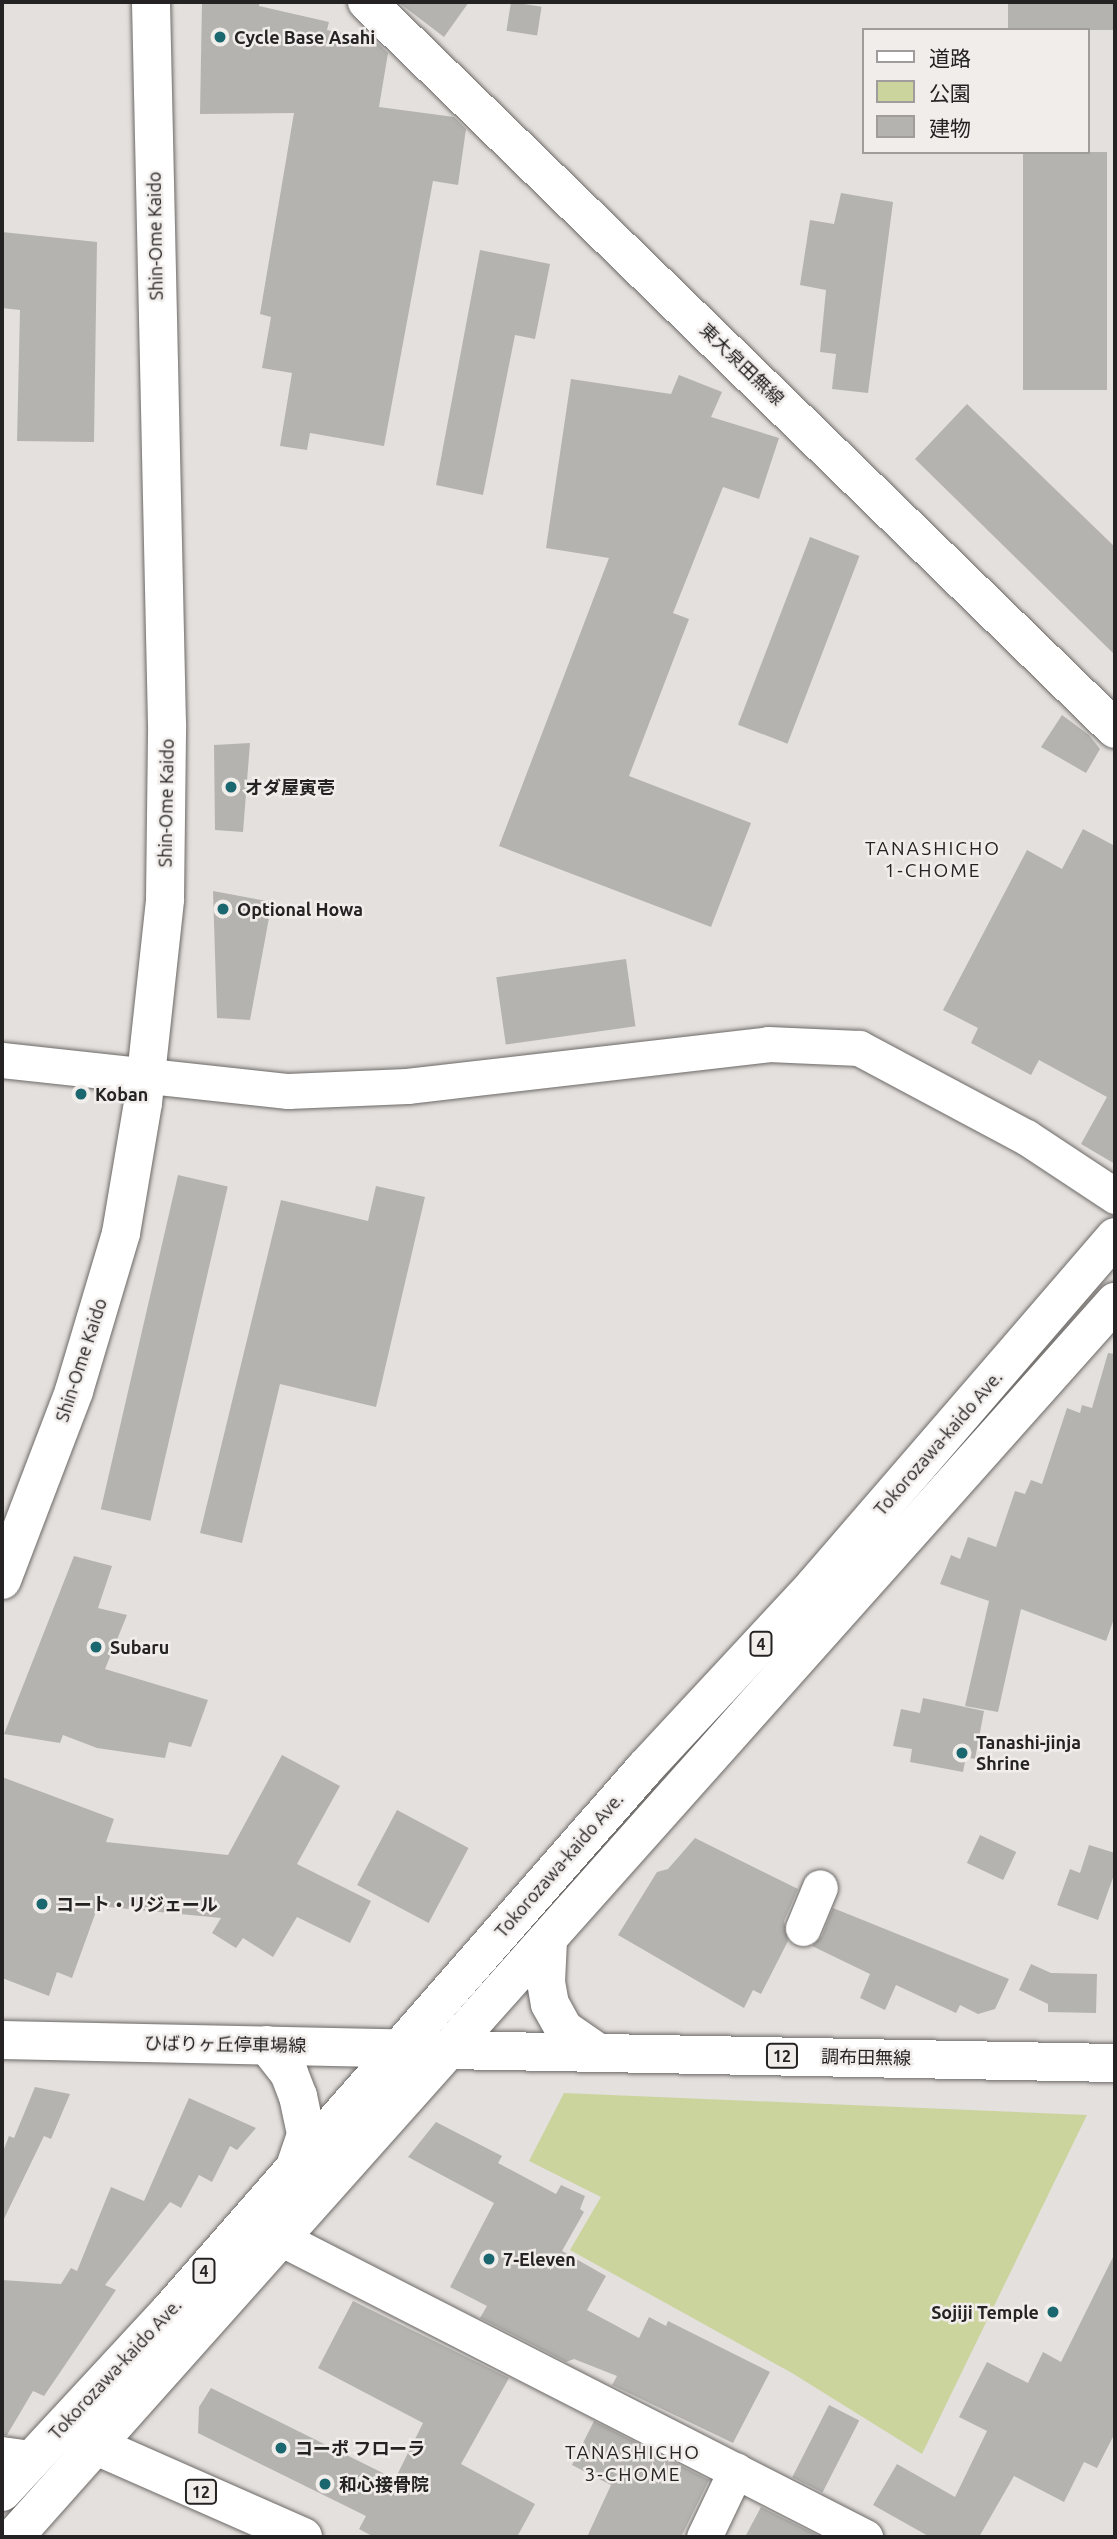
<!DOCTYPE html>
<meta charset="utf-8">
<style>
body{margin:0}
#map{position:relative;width:1117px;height:2539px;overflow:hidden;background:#e4e0dd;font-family:Ubuntu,"Noto Sans JP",sans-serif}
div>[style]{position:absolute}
.green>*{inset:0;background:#ccd49e}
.building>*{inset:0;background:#b5b3b0;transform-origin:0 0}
.roads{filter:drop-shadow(0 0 2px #6c6967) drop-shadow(0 0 2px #6c6967)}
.street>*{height:35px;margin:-17.5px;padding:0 17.5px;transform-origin:17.5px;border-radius:17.5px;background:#fff}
.secondary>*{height:38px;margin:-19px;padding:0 19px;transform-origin:19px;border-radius:19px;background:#fff}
.primary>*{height:38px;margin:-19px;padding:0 19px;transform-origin:19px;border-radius:19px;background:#fff}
.dots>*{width:19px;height:19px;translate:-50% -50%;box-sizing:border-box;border:4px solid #f1edeb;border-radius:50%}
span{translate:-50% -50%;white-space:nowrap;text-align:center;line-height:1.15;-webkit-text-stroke:5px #f1edeb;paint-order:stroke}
.shield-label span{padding:2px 5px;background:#f1edeb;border:2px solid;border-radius:5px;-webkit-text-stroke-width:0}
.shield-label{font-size:16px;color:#242222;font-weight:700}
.poi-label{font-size:18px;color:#242222;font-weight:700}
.left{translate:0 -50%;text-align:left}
.right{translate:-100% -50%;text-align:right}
.street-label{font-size:18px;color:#242222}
.neighbourhood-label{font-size:19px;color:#242222;letter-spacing:2px}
.frame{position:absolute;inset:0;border:4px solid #242222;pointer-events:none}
.legend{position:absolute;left:862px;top:28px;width:228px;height:126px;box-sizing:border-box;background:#f1edeb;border:2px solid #9f9c9b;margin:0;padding:9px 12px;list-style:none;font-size:21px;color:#242222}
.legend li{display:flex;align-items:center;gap:14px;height:35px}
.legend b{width:35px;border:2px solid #9f9c9b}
</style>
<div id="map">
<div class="green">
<div style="clip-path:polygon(564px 2093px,1087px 2115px,922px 2454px,792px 2373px,570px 2250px,601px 2197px,529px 2161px)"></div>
</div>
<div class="building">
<div style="clip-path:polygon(202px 2px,259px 2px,259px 6px,329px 22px,327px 30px,373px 39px,388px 53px,379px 107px,454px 117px,466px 129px,458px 185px,433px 181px,384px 446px,310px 433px,307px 450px,280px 446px,292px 373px,262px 368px,271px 317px,260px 314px,294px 113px,200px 114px)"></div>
<div style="clip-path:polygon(398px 2px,469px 2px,444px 37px)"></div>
<div style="left:511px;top:2px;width:31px;height:29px;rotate:9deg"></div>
<div style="left:1008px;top:2px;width:107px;height:28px"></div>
<div style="left:1023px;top:152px;width:84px;height:238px"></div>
<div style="clip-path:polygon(841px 193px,893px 202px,868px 393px,832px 389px,836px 354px,820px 352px,826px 290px,800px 285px,810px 220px,834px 224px)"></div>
<div style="clip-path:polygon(2px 232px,97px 242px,94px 442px,17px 441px,20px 310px,2px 308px)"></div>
<div style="clip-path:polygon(480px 250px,550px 264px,535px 339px,515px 335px,483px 495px,436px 485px)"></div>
<div style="clip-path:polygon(679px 375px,722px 392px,711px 417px,779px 438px,759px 499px,723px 487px,673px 613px,689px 619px,629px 776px,751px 823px,711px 927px,499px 846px,609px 558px,546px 548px,571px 379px,671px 394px)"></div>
<div style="clip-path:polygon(967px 404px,1115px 547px,1115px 655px,915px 459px)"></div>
<div style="left:810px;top:537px;width:53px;height:201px;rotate:21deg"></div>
<div style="clip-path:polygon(1062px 715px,1089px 735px,1100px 749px,1086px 773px,1041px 747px)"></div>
<div style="clip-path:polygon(250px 743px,243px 832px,215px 830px,214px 745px)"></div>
<div style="clip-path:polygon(1083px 829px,1115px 846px,1115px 1164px,1081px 1144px,1107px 1097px,1039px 1060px,1031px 1075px,971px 1043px,978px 1028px,943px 1010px,1027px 850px,1062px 869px)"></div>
<div style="clip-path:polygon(213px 891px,272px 902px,250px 1020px,217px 1018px)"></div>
<div style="left:626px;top:959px;width:68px;height:131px;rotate:82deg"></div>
<div style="left:178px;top:1175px;width:51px;height:343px;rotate:13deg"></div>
<div style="clip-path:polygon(376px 1186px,425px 1197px,376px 1407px,280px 1384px,242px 1543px,200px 1533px,281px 1200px,368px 1221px)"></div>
<div style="clip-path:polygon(1108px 1353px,1115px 1354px,1115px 1616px,1106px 1641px,1021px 1609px,998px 1712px,965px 1706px,989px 1601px,940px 1584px,951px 1555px,960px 1559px,968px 1537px,996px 1547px,1015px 1491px,1025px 1494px,1031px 1480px,1042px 1484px,1067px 1408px,1080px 1413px,1082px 1405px,1092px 1408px)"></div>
<div style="clip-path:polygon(74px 1556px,112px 1566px,98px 1608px,127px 1615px,105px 1669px,208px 1700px,191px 1747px,169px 1742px,165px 1758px,97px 1748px,63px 1735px,60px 1743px,4px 1734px)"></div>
<div style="clip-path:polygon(923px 1698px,984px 1711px,975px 1759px,966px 1757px,963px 1772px,910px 1762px,912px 1749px,893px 1746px,901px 1709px,920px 1713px)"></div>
<div style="clip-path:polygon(282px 1755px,340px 1786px,297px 1864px,371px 1901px,350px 1943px,297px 1917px,273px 1957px,243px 1938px,236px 1948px,212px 1933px,221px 1918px,98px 1906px,72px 1978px,57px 1972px,49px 1996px,2px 1978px,2px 1777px,114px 1819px,106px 1842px,228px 1855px)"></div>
<div style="left:397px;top:1810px;width:81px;height:85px;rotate:28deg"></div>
<div style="left:980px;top:1835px;width:40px;height:31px;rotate:25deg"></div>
<div style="clip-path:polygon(695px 1838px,798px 1889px,784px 1921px,788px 1941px,761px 1994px,753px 1990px,744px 2008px,618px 1935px,657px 1872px,668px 1869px)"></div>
<div style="clip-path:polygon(1089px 1845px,1115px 1853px,1115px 1872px,1098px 1920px,1057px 1905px,1070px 1869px,1080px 1873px)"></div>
<div style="clip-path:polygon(833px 1908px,1009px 1979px,995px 2009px,978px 2014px,960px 2005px,956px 2013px,896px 1985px,885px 2010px,860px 1998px,870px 1974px,812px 1946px,822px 1936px)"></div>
<div style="clip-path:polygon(1031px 1964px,1051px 1973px,1097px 1974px,1096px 2013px,1048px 2012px,1048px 2004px,1019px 1990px)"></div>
<div style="clip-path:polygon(35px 2087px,70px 2094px,51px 2139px,44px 2136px,2px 2223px,2px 2154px,9px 2136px,14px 2138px)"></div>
<div style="clip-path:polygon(189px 2098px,256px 2128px,237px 2150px,230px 2146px,212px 2182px,199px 2175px,181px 2208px,170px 2202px,105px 2285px,116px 2290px,44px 2396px,33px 2391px,7px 2435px,2px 2435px,2px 2280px,61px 2284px,71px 2268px,77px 2271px,111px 2187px,144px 2201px)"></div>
<div style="clip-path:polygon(436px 2122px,502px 2156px,498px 2163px,556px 2194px,561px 2185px,585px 2196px,580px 2209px,584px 2212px,562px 2251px,606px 2276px,587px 2310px,639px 2338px,649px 2317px,666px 2326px,668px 2321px,770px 2372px,733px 2443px,612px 2385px,617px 2376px,574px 2359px,566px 2362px,480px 2318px,487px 2306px,450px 2287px,494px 2203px,408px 2157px)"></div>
<div style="clip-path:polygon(1115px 2253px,1115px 2433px,1097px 2468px,1084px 2462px,1064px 2502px,1014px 2476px,979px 2537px,930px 2537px,873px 2505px,897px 2464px,955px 2497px,987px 2431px,959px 2417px,987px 2362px,1028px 2383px,1043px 2352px,1061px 2362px)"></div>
<div style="clip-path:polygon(353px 2301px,509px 2378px,461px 2464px,535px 2504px,517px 2537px,374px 2537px,359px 2529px,366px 2516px,198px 2433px,199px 2407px,211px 2388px,395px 2479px,423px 2423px,318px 2368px)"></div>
<div style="left:829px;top:2405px;width:34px;height:81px;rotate:27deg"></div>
<div style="clip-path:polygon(594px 2421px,709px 2480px,681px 2537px,587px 2537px,611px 2485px,572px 2465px)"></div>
<div style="clip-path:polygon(761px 2507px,821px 2537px,745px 2537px)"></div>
</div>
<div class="roads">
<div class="street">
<div style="left:2px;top:1060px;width:288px;rotate:6.2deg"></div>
<div style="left:288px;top:1091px;width:119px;rotate:-2.4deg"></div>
<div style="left:407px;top:1086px;width:363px;rotate:-6.6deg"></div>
<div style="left:768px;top:1044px;width:91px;rotate:2.5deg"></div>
<div style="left:859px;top:1048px;width:189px;rotate:28.1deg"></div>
<div style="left:1026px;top:1137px;width:107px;rotate:33.5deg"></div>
<div style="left:803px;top:1928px;width:44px;rotate:-67.5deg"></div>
<div style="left:282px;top:2239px;width:655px;rotate:27.07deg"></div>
<div style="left:704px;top:2537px;width:74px;rotate:-64.5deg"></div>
</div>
<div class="secondary">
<div style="left:367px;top:2px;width:1043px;rotate:44.18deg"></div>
<div style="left:2px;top:1580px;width:202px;rotate:-69.1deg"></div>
<div style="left:74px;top:1391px;width:165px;rotate:-73.4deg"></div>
<div style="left:121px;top:1233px;width:132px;rotate:-80.4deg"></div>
<div style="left:143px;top:1103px;width:205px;rotate:-83.8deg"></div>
<div style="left:165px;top:899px;width:175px;rotate:-89.3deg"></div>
<div style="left:167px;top:724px;width:722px;rotate:-91.27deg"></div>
<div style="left:2px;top:2040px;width:425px;rotate:1.2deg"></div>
<div style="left:2px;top:2456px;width:29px;rotate:8deg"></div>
</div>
<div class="primary">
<div style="left:548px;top:1940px;width:42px;rotate:92.7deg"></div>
<div style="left:546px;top:1982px;width:22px;rotate:80deg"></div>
<div style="left:550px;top:2004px;width:29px;rotate:61deg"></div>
<div style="left:564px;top:2029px;width:40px;rotate:34.9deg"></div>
<div style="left:267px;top:2045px;width:36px;rotate:52deg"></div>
<div style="left:289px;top:2073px;width:25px;rotate:69deg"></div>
<div style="left:298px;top:2096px;width:40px;rotate:78deg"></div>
<div style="left:306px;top:2135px;width:34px;rotate:109deg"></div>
<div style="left:449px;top:2050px;width:666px;rotate:1.12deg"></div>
<div style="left:99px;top:2447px;width:223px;rotate:23.8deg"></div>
<div style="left:2px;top:2492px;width:243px;rotate:-47.2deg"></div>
<div style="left:167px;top:2314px;width:726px;rotate:-48.8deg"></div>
<div style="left:645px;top:1768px;width:248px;rotate:-47.1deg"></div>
<div style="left:814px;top:1586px;width:461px;rotate:-49.2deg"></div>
<div style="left:14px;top:2537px;width:1655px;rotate:-48.28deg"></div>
</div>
</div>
<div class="dots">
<div style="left:220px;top:37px;background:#1b6770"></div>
<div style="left:231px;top:787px;background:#1b6770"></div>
<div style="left:223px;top:909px;background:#1b6770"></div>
<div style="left:81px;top:1094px;background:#1b6770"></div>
<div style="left:96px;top:1647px;background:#1b6770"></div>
<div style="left:962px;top:1753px;background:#1b6770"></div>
<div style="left:42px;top:1904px;background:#1b6770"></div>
<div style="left:489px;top:2259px;background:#1b6770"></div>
<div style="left:1053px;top:2312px;background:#1b6770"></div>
<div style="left:281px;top:2448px;background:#1b6770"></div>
<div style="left:325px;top:2484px;background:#1b6770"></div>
</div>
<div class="shield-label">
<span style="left:761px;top:1644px">4</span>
<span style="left:782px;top:2056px">12</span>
<span style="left:204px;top:2271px">4</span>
<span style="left:201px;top:2492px">12</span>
</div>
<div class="poi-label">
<span class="left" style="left:234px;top:37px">Cycle Base Asahi</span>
<span class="left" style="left:245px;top:787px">オダ屋寅壱</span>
<span class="left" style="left:237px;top:909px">Optional Howa</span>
<span class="left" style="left:95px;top:1094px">Koban</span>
<span class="left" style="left:110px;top:1647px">Subaru</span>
<span class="left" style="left:976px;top:1753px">Tanashi-jinja<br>Shrine</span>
<span class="left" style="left:56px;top:1904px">コート・リジェール</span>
<span class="left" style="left:503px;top:2259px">7-Eleven</span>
<span class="right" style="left:1039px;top:2312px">Sojiji Temple</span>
<span class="left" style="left:295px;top:2448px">コーポ フローラ</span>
<span class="left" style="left:339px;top:2484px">和心接骨院</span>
</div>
<div class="street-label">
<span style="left:155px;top:236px;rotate:-91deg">Shin-Ome Kaido</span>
<span style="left:742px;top:364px;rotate:44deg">東大泉田無線</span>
<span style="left:166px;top:803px;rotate:-89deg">Shin-Ome Kaido</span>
<span style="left:81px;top:1360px;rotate:-72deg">Shin-Ome Kaido</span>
<span style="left:938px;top:1443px;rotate:-49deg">Tokorozawa-kaido Ave.</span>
<span style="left:559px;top:1865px;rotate:-49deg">Tokorozawa-kaido Ave.</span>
<span style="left:225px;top:2044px;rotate:1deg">ひばりヶ丘停車場線</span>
<span style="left:866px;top:2057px;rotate:1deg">調布田無線</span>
<span style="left:115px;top:2369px;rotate:-47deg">Tokorozawa-kaido Ave.</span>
</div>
<div class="neighbourhood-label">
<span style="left:933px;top:860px">TANASHICHO<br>1-CHOME</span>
<span style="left:633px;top:2464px">TANASHICHO<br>3-CHOME</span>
</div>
<div class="frame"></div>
<ul class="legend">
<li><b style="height:9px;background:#fff"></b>道路</li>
<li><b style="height:19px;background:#ccd49e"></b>公園</li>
<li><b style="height:19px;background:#b5b3b0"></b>建物</li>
</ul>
</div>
